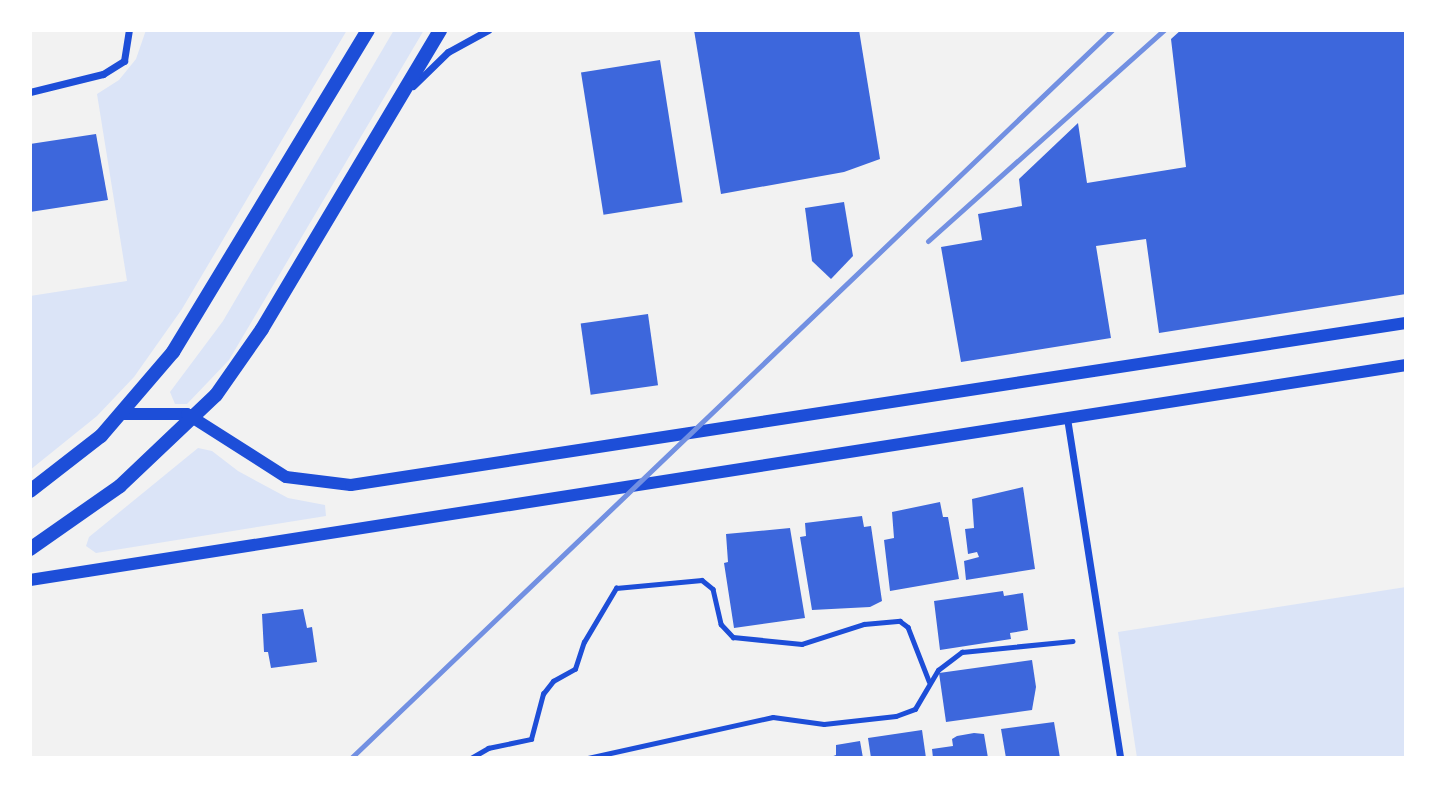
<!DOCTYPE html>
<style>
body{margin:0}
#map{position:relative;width:1436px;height:788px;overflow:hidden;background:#f2f2f2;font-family:"Source Sans 3",sans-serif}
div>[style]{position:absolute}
.green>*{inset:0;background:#dbe4f7}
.building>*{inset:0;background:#3d67dc;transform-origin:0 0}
.path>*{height:4.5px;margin:-2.25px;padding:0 2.25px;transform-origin:2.25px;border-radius:2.25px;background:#1d4ed8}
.minor>*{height:7px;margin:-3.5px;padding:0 3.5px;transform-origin:3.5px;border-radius:3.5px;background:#1d4ed8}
.tertiary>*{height:12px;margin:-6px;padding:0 6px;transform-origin:6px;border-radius:6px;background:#1d4ed8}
.secondary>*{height:14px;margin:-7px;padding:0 7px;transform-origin:7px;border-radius:7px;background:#1d4ed8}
.rail>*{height:5px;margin:-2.5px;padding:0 2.5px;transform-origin:2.5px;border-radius:2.5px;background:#7290e2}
span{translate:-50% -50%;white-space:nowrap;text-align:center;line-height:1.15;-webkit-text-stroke:6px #fff;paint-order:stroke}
.frame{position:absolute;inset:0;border:32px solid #fff;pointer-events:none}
</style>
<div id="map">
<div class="green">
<div style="clip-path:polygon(146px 30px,347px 30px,182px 309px,134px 377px,97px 416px,30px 470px,30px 296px,127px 281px,97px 94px,119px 80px,136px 59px)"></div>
<div style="clip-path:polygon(394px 30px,424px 30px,229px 360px,187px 404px,175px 404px,170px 392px,223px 321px)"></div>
<div style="clip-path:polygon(198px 448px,212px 451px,238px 471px,288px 498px,325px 505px,326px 516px,96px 553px,86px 546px,89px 537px)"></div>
<div style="clip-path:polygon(1406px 587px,1406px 758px,1137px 758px,1118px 632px)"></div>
</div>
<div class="building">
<div style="clip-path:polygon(694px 30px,859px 30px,880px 159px,844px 172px,721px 194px)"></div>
<div style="clip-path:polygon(1181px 30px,1406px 30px,1406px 294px,1159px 333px,1146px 239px,1096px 246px,1111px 338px,961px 362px,941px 247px,982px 240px,978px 214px,1022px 206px,1019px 179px,1078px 123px,1087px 183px,1186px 167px,1171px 39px)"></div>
<div style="left:660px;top:60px;width:144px;height:80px;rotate:81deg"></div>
<div style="clip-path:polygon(96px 134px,108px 200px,30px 212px,30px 144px)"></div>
<div style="clip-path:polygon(844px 202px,853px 256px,831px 279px,812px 261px,805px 208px)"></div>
<div style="left:648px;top:314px;width:72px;height:68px;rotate:82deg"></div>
<div style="clip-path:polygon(1023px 487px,1035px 569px,966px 580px,964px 561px,979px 557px,977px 552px,968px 554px,965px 529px,974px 528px,972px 499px)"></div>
<div style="clip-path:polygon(940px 502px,943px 517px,948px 517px,959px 579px,890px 591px,884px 540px,894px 538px,892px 512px)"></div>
<div style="clip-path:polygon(862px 516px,864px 527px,871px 526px,882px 601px,870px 607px,812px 610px,800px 537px,806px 536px,805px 523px)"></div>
<div style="clip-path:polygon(790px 528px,805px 618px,734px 628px,724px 563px,728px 562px,726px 534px)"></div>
<div style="clip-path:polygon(1003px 591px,1004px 596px,1023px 593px,1028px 630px,1010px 633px,1011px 639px,940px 650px,934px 601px)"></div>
<div style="clip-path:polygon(303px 609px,307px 628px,312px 627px,317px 662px,271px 668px,268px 652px,264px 652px,262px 614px)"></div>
<div style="clip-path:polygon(1032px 660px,1036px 687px,1032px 710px,946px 722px,939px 673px)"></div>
<div style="clip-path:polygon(1054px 722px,1060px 758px,1006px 758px,1001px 729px)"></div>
<div style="clip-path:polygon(922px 730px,926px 758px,871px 758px,868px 738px)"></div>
<div style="clip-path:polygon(974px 733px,984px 734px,988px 758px,933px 758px,932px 749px,953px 746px,952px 739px,957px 736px)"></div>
<div style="clip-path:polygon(860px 741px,863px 758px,828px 758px,836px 755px,836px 745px)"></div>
</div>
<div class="path">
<div style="left:471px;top:758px;width:20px;rotate:-30deg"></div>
<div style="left:488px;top:748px;width:44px;rotate:-11.8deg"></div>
<div style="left:531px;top:739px;width:47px;rotate:-75.1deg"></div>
<div style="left:543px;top:694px;width:16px;rotate:-52deg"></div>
<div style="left:553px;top:681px;width:25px;rotate:-29deg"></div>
<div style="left:575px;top:669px;width:28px;rotate:-72deg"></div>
<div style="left:584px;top:642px;width:63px;rotate:-59.3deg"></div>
<div style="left:616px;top:588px;width:86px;rotate:-5.3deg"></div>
<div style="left:702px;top:580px;width:14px;rotate:39deg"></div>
<div style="left:713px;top:589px;width:36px;rotate:77deg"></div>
<div style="left:721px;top:624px;width:18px;rotate:47deg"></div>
<div style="left:733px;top:637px;width:69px;rotate:5.8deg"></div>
<div style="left:802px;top:644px;width:65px;rotate:-17.9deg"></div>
<div style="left:864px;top:624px;width:36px;rotate:-5deg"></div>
<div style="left:900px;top:621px;width:10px;rotate:37deg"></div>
<div style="left:908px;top:627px;width:58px;rotate:68.7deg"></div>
<div style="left:588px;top:758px;width:189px;rotate:-12.5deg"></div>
<div style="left:773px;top:717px;width:51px;rotate:7.8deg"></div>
<div style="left:824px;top:724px;width:72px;rotate:-6.3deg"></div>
<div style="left:896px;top:716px;width:20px;rotate:-20deg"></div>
<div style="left:915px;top:709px;width:45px;rotate:-59.5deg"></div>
<div style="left:938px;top:670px;width:30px;rotate:-37deg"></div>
<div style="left:962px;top:652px;width:111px;rotate:-5.7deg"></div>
</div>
<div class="minor">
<div style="left:413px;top:86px;width:49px;rotate:-44.2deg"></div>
<div style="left:448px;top:52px;width:46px;rotate:-28.8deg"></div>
<div style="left:30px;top:92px;width:75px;rotate:-13.9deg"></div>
<div style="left:103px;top:74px;width:25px;rotate:-32deg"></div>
<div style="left:124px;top:61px;width:31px;rotate:-81deg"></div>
<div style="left:1067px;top:418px;width:344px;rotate:81.1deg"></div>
</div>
<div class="tertiary">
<div style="left:123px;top:414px;width:64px"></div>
<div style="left:187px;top:414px;width:117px;rotate:32.5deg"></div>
<div style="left:286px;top:477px;width:65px;rotate:7deg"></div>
<div style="left:351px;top:485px;width:1067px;rotate:-8.73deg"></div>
<div style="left:30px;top:580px;width:1393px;rotate:-8.88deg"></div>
</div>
<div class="secondary">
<div style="left:30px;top:491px;width:90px;rotate:-37.8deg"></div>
<div style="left:101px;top:436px;width:111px;rotate:-49.4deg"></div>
<div style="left:173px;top:352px;width:376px;rotate:-58.8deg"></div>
<div style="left:30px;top:549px;width:110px;rotate:-35deg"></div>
<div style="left:120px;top:486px;width:132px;rotate:-43.5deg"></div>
<div style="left:216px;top:395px;width:80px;rotate:-55.1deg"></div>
<div style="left:262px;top:329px;width:348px;rotate:-59.2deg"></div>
</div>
<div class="rail">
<div style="left:928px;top:241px;width:317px;rotate:-41.8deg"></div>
<div style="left:351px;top:758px;width:1053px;rotate:-43.73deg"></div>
</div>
<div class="frame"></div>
</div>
